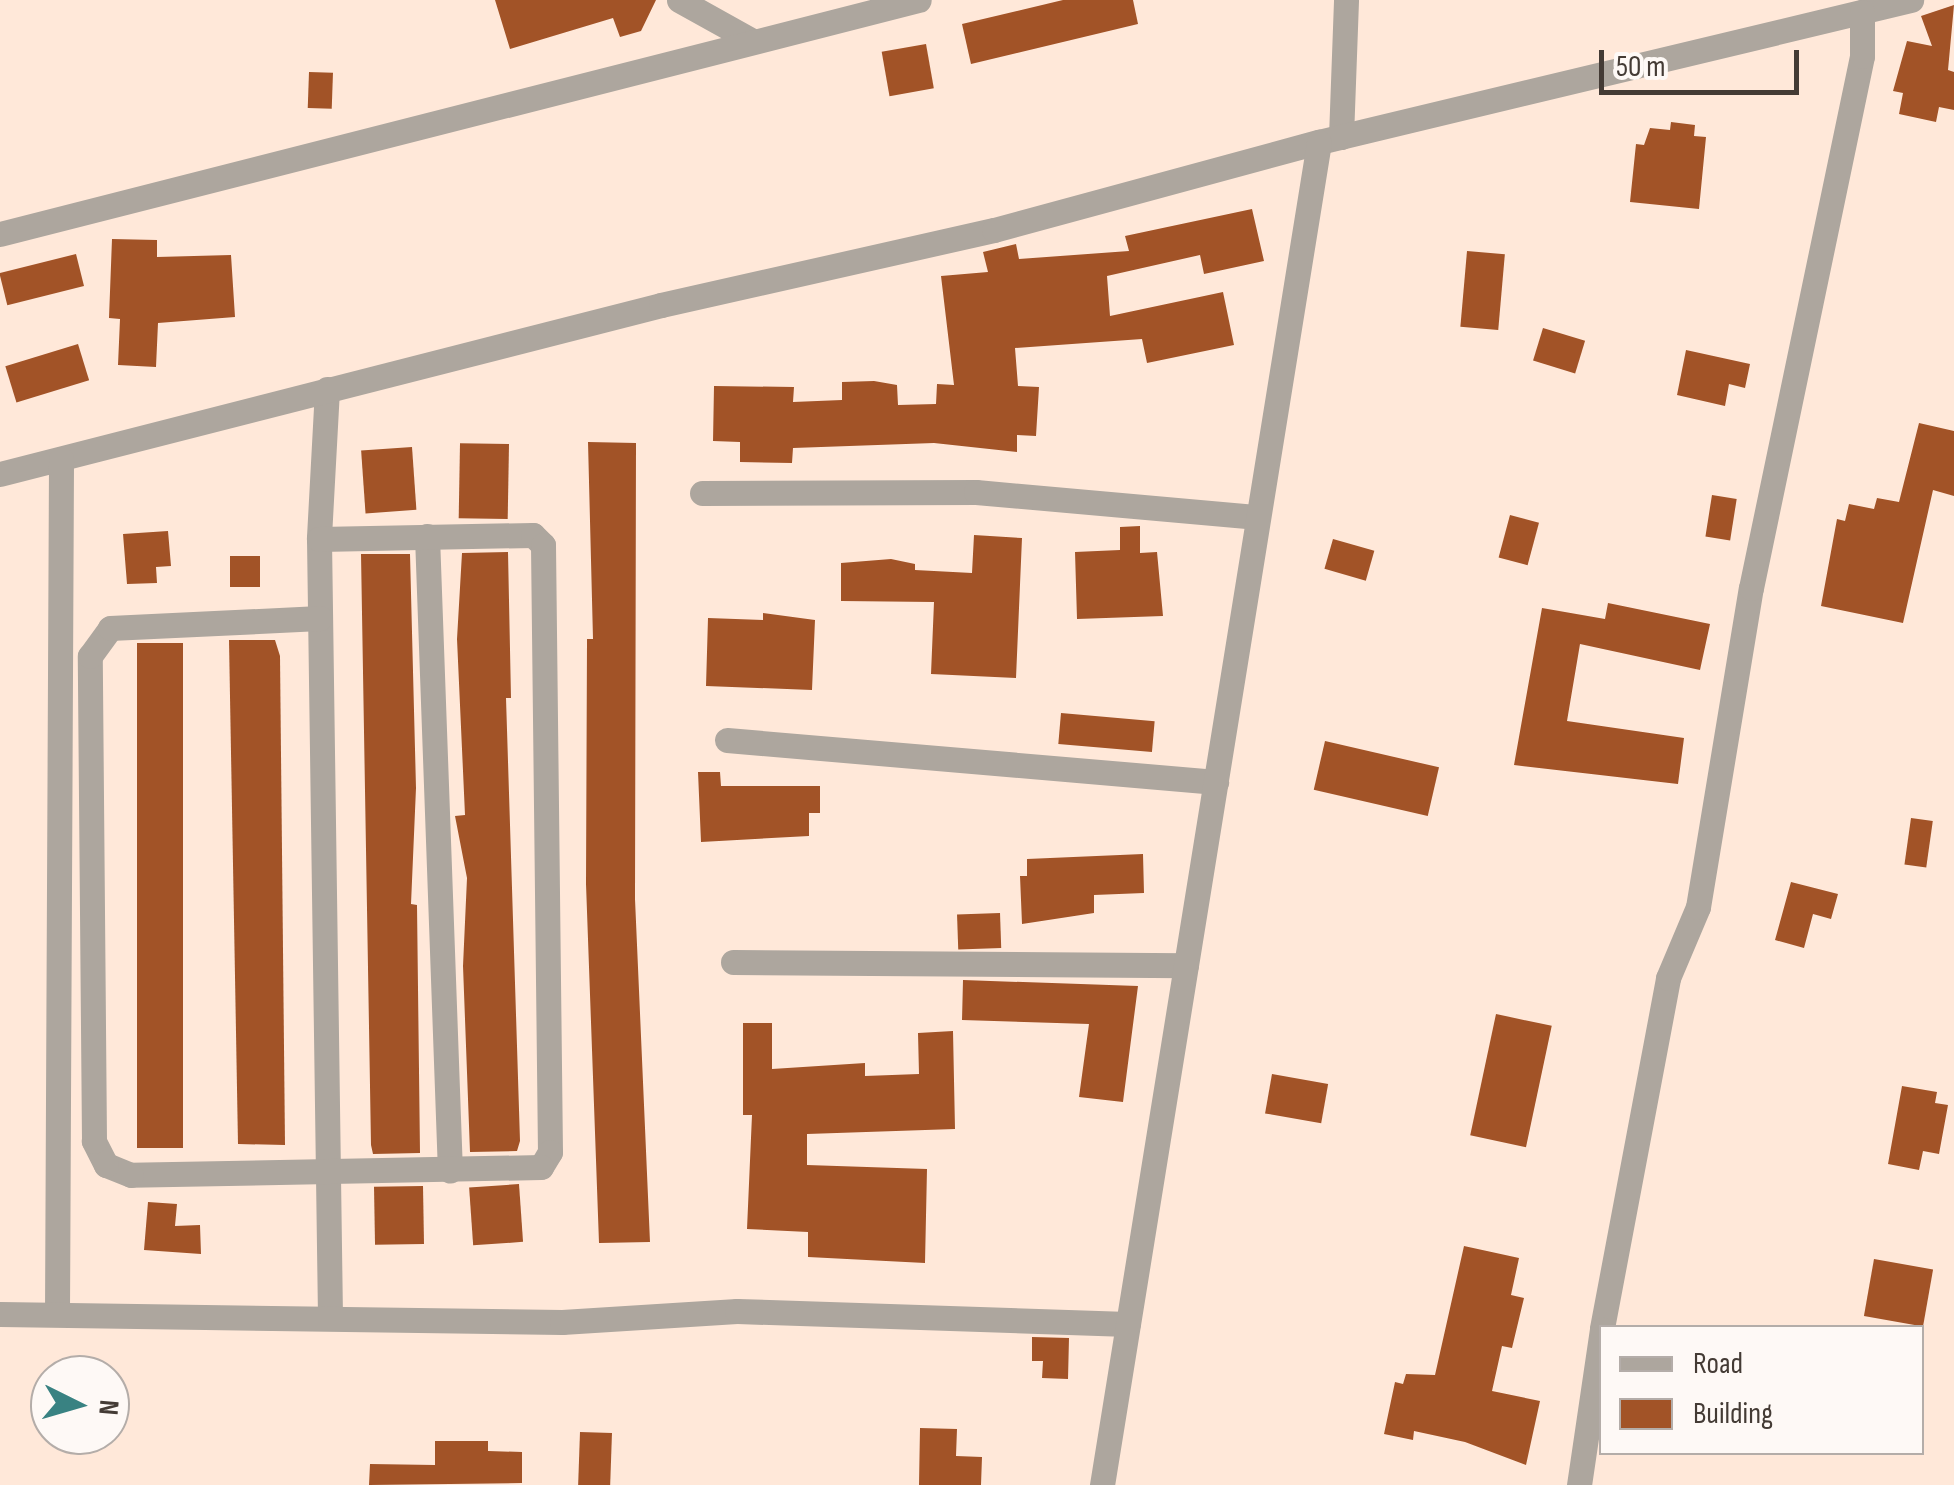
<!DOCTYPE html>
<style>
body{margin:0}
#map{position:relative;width:1954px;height:1485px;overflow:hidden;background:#ffe8d9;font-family:"Sofia Sans Condensed",sans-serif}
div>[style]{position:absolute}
.building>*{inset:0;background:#a25327;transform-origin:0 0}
.minor>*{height:25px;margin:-12.5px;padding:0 12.5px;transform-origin:12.5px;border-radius:12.5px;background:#ada69e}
span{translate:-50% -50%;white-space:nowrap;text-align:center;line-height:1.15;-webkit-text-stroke:10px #fef9f6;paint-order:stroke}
.legend{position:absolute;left:1599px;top:1325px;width:325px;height:130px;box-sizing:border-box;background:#fef9f6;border:2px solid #b4ada9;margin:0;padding:12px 18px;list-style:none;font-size:30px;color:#443b35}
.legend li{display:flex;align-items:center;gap:20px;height:50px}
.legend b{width:50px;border:2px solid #b4ada9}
.north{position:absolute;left:30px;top:1355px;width:100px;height:100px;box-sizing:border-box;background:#fef9f6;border:2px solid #b4ada9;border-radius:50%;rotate:95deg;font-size:28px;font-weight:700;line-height:40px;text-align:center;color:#443b35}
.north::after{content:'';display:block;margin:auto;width:35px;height:45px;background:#398282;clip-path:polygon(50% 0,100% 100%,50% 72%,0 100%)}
.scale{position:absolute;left:1599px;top:50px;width:200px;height:45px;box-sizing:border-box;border:5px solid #443b35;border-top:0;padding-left:12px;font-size:30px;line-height:35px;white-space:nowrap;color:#443b35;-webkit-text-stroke:8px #fef9f6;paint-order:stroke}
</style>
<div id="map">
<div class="building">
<div style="clip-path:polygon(495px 0,656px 0,641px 31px,620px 37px,613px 18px,510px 49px)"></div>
<div style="clip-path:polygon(1063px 0,1133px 0,1138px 24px,971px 64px,962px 24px)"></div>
<div style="clip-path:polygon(1954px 5px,1948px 70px,1954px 72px,1954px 110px,1939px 107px,1936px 122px,1899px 114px,1903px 93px,1893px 91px,1907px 41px,1932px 46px,1921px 16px)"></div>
<div style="left:926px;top:44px;width:45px;height:45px;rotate:80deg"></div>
<div style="left:309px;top:72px;width:24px;height:36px;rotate:2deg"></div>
<div style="clip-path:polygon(1671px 122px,1695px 125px,1694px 136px,1706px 137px,1699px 209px,1630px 202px,1636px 144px,1644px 145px,1650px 128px,1670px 130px)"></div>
<div style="clip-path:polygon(1252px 209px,1264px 261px,1204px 274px,1200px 255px,1107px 276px,1110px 316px,1223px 292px,1234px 345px,1147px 363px,1142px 339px,1015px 348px,1018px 386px,1039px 387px,1036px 436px,1017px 435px,1017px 452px,934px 443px,793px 448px,792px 463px,740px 462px,740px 442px,713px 441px,714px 386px,794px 387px,793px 402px,842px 400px,842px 382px,874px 381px,897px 385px,898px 405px,936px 404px,937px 384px,954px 385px,941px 276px,988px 272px,983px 252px,1016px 244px,1019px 259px,1129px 251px,1125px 236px)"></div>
<div style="clip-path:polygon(112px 239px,157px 240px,157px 257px,231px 255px,235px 317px,158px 323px,156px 367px,118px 365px,120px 319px,109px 318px)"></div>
<div style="left:1467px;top:251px;width:38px;height:76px;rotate:5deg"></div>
<div style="left:76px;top:254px;width:33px;height:79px;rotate:76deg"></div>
<div style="left:1543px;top:328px;width:44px;height:34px;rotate:17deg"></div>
<div style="left:78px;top:344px;width:38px;height:76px;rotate:73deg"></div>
<div style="clip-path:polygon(1686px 350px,1750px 364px,1745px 388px,1729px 384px,1725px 406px,1677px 395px)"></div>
<div style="clip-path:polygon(1919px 423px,1954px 431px,1954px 496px,1933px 490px,1903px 623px,1821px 606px,1837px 519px,1845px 521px,1849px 504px,1874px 509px,1877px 498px,1899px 502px)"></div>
<div style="clip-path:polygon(588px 442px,636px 443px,635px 899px,650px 1242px,599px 1243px,586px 884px,587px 639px,593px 639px)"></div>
<div style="left:509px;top:444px;width:75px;height:49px;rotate:91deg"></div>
<div style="left:412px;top:447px;width:63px;height:51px;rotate:86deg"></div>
<div style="left:1712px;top:495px;width:25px;height:42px;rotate:9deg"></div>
<div style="left:1510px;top:515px;width:30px;height:44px;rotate:15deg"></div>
<div style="clip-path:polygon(1140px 526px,1140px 553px,1157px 552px,1163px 616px,1077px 619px,1075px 552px,1120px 550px,1120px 527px)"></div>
<div style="clip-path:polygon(168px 531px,171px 566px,156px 567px,157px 583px,127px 584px,123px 534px)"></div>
<div style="clip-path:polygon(974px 535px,1022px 538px,1016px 678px,931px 674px,934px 602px,841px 601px,841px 563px,891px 559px,915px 564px,915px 570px,972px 573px)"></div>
<div style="left:1333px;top:539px;width:43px;height:31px;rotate:16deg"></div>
<div style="clip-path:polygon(508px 552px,511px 698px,506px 698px,520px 1141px,517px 1151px,470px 1152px,463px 966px,467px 878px,455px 816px,465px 815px,457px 639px,462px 553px)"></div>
<div style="clip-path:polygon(361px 554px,410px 554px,416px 788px,411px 904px,417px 905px,420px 1153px,373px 1154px,371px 1145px)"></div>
<div style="left:230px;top:556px;width:30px;height:31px"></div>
<div style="clip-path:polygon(1608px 603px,1710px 624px,1700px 670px,1580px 644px,1567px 721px,1684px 738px,1678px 784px,1514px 765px,1542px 608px,1605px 619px)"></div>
<div style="clip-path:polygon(763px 613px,815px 620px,812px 690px,706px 686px,708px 618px,763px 620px)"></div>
<div style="clip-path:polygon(229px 640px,275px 640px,280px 656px,285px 1145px,238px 1144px)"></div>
<div style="left:137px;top:643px;width:46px;height:505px"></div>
<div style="left:1061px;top:713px;width:94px;height:31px;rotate:5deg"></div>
<div style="left:1325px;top:741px;width:117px;height:50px;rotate:13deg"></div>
<div style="clip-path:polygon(698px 772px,720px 772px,721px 786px,820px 786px,820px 813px,809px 813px,809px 836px,701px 842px)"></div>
<div style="left:1911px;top:818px;width:22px;height:47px;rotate:8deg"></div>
<div style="clip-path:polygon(1143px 854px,1144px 893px,1094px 895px,1094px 913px,1022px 924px,1020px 876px,1027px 876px,1027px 859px)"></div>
<div style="clip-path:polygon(1791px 882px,1838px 894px,1831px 919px,1813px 914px,1804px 948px,1775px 940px)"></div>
<div style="left:1000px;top:913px;width:35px;height:43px;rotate:88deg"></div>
<div style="clip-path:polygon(963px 980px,1138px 986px,1123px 1102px,1079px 1097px,1089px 1024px,962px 1020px)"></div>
<div style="left:1496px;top:1014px;width:57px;height:124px;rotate:12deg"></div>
<div style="clip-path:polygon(743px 1023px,772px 1023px,772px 1069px,865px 1063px,865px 1076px,919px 1074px,918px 1033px,953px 1031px,955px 1129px,807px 1134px,807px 1165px,927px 1169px,925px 1263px,808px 1257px,808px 1232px,747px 1229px,752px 1115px,743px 1115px)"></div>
<div style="left:1272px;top:1074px;width:57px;height:40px;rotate:10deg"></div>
<div style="clip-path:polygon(1902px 1086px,1937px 1092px,1935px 1103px,1948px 1105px,1939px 1154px,1923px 1151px,1919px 1170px,1888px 1164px)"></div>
<div style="left:519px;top:1184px;width:58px;height:50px;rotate:86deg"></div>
<div style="left:423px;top:1186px;width:58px;height:49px;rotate:89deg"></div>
<div style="clip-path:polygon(148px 1202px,177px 1204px,175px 1226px,200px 1225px,201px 1254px,144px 1250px)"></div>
<div style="clip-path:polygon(1464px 1246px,1519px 1258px,1511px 1295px,1524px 1298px,1512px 1348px,1502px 1346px,1492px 1391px,1540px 1401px,1526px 1465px,1465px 1442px,1414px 1431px,1413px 1440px,1384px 1434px,1395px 1382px,1403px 1384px,1406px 1374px,1435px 1375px)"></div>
<div style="left:1874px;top:1259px;width:60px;height:58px;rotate:10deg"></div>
<div style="clip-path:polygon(1032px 1337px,1069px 1338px,1068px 1379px,1042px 1378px,1043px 1361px,1032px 1361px)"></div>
<div style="clip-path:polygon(920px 1428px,957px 1429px,956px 1456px,982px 1457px,981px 1485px,919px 1485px)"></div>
<div style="left:580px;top:1432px;width:32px;height:53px;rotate:2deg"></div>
<div style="clip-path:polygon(435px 1441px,488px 1441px,488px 1451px,522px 1452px,522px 1483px,369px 1485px,370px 1464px,435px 1465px)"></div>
</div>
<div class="minor">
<div style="left:679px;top:0;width:82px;rotate:29.1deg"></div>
<div style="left:1341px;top:137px;width:137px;rotate:-87.9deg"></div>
<div style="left:0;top:234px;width:948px;rotate:-14.29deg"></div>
<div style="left:327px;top:389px;width:150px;rotate:93.1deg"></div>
<div style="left:319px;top:539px;width:779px;rotate:89.19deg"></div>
<div style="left:0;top:474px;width:682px;rotate:-14.34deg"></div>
<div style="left:661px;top:305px;width:341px;rotate:-12.7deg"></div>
<div style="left:994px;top:230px;width:337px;rotate:-15.2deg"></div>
<div style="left:1319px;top:142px;width:609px;rotate:-13.49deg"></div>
<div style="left:702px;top:493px;width:274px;rotate:-0.2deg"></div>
<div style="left:976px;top:492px;width:283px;rotate:5.1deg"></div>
<div style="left:427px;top:536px;width:635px;rotate:87.93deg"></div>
<div style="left:319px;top:539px;width:214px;rotate:-1.1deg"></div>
<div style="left:533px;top:535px;width:14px;rotate:45deg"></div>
<div style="left:543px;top:545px;width:607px;rotate:89.34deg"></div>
<div style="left:550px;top:1152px;width:17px;rotate:121deg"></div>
<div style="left:541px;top:1167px;width:410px;rotate:178.9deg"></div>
<div style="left:131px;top:1175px;width:27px;rotate:-158deg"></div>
<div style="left:106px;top:1165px;width:27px;rotate:-117deg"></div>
<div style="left:94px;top:1141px;width:485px;rotate:-90.5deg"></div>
<div style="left:90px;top:656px;width:34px;rotate:-54deg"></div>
<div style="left:110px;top:628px;width:210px;rotate:-2.7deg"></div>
<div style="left:727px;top:740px;width:491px;rotate:4.9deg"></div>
<div style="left:733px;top:962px;width:453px;rotate:0.4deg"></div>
<div style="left:57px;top:1313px;width:854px;rotate:-89.73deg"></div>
<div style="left:0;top:1314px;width:562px;rotate:0.82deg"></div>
<div style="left:562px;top:1322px;width:175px;rotate:-3.6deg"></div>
<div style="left:737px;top:1311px;width:391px;rotate:1.9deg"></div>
<div style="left:1602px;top:1328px;width:356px;rotate:-79.3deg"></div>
<div style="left:1668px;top:978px;width:77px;rotate:-67.1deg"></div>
<div style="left:1698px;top:907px;width:323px;rotate:-80.6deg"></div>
<div style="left:1751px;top:588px;width:543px;rotate:-78.21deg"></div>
<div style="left:1862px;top:56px;width:44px;rotate:-90deg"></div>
<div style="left:1102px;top:1485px;width:1360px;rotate:-80.82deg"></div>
<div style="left:1579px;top:1485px;width:157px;rotate:-81.6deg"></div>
</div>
<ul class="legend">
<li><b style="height:12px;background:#ada69e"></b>Road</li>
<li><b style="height:28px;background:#a25327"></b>Building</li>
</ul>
<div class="north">N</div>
<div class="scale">50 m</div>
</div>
